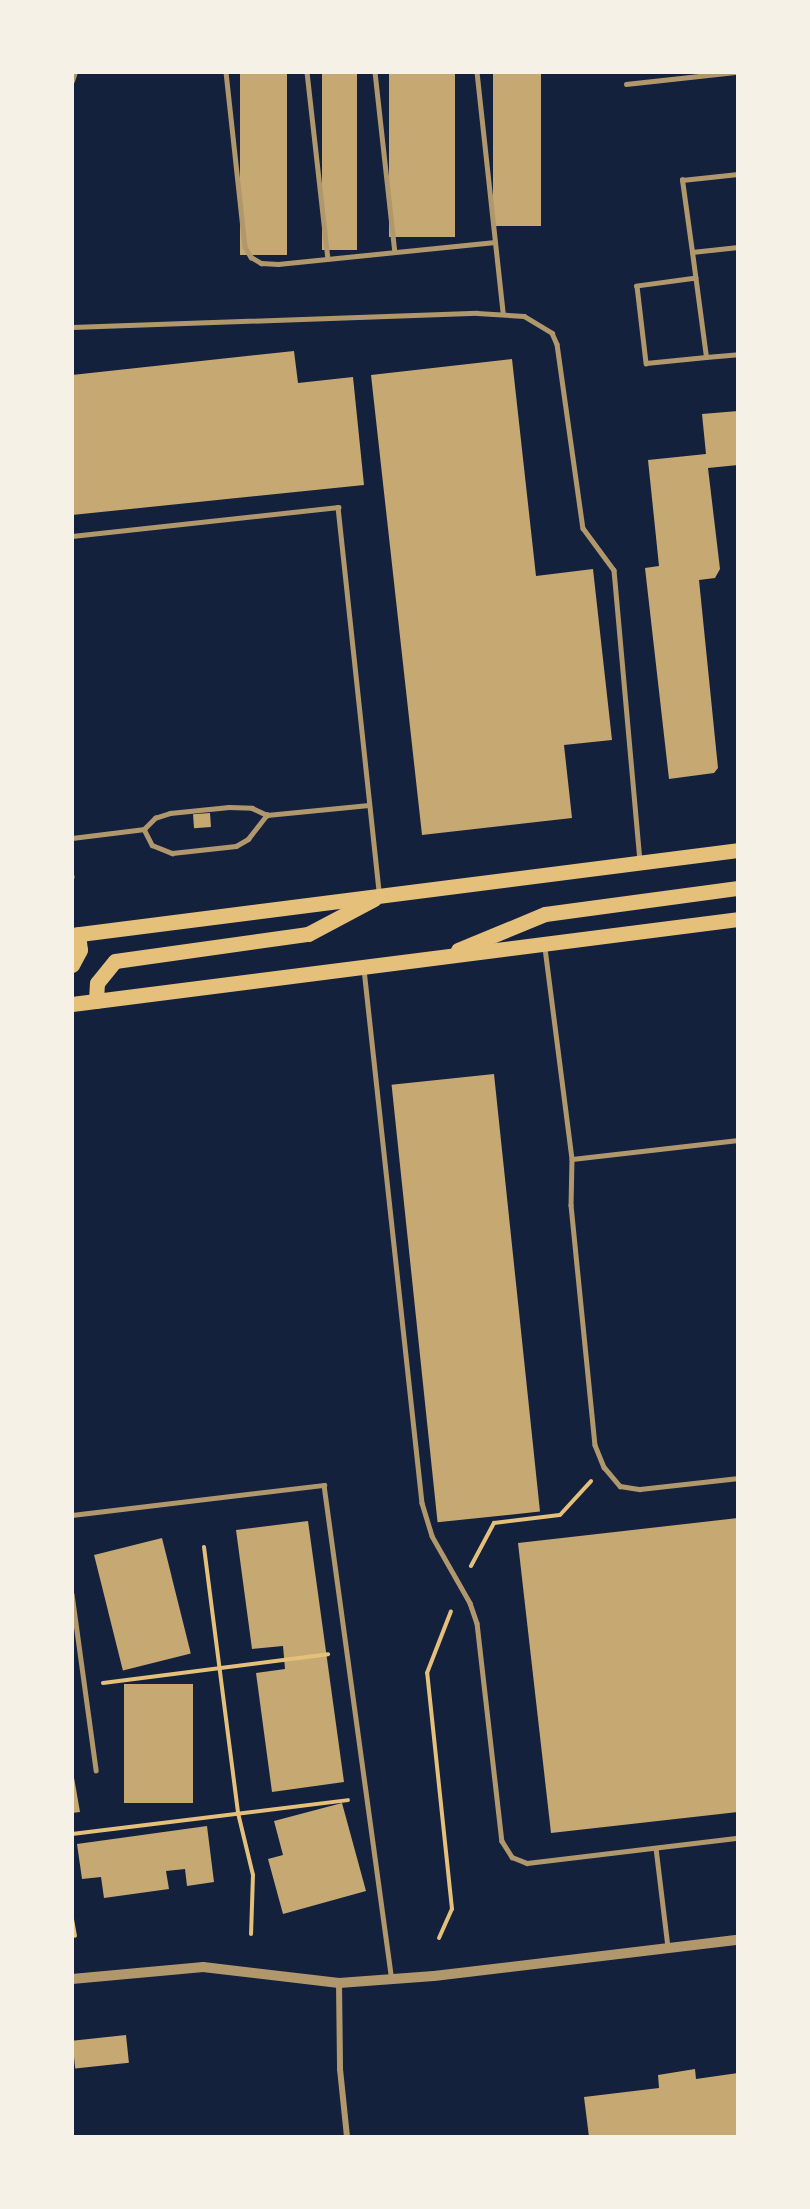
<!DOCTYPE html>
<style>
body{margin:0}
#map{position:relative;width:810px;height:2209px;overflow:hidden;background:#14213d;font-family:Rubik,sans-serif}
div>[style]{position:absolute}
.building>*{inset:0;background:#c6a872;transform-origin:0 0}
.path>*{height:4px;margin:-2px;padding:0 2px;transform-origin:2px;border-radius:2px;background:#e5c07b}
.service>*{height:4.5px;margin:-2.25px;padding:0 2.25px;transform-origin:2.25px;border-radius:2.25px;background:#b1986c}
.minor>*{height:6px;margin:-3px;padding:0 3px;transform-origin:3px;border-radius:3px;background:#b1986c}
.tertiary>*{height:10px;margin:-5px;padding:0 5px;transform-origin:5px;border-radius:5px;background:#b1986c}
.primary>*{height:15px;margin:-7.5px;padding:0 7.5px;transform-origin:7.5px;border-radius:7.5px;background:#e5c07b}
span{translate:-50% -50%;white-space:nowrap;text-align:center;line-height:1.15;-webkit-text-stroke:4.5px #f6f1e7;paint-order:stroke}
.frame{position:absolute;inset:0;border:74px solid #f6f1e7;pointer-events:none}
</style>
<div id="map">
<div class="building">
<div style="left:240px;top:72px;width:47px;height:183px"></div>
<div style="left:322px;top:72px;width:35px;height:178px"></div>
<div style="left:389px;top:72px;width:66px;height:165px"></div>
<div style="left:493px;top:72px;width:48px;height:154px"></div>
<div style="clip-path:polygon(294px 351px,298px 383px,353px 377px,364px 485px,72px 515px,72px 375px)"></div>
<div style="clip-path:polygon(512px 359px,536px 576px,593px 569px,612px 740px,564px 745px,572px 818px,422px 835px,371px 375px)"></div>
<div style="clip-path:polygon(738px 411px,738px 465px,708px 468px,720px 569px,715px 578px,699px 580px,718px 768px,714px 773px,669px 779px,645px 568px,659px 566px,648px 460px,706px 454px,702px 414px)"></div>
<div style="left:210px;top:813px;width:14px;height:17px;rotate:86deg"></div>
<div style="left:494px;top:1074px;width:440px;height:103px;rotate:84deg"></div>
<div style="clip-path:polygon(738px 1518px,738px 1812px,551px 1833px,518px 1543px)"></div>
<div style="clip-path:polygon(308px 1521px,344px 1782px,272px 1792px,256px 1673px,285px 1669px,283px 1646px,252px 1649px,236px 1530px)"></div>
<div style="left:162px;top:1538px;width:119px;height:70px;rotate:76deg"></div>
<div style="left:124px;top:1684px;width:69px;height:119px"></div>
<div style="clip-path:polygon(72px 1766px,80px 1812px,72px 1813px)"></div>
<div style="clip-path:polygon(342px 1803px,366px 1891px,283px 1914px,268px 1859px,283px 1855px,274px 1821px)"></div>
<div style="clip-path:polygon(207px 1826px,214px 1882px,187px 1886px,185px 1869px,166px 1871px,169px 1889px,104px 1898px,101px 1877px,82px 1879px,77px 1844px)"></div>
<div style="left:126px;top:2035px;width:28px;height:54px;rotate:84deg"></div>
<div style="clip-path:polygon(695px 2069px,696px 2079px,738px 2073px,738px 2137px,589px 2137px,584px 2097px,659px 2088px,658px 2075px)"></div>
</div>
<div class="path">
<div style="left:204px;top:1547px;width:268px;rotate:82.7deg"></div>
<div style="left:238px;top:1813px;width:64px;rotate:76.4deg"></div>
<div style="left:253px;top:1875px;width:59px;rotate:91.9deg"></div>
<div style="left:471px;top:1566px;width:49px;rotate:-61.9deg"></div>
<div style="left:494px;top:1523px;width:66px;rotate:-6.9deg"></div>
<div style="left:560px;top:1515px;width:46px;rotate:-47.6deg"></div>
<div style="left:103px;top:1683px;width:227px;rotate:-7.3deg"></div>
<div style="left:72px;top:1834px;width:278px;rotate:-7deg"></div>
<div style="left:72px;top:1919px;width:17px;rotate:80deg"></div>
<div style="left:439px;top:1938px;width:32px;rotate:-66deg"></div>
<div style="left:452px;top:1909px;width:237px;rotate:-96deg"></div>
<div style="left:427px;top:1673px;width:66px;rotate:-68.8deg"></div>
</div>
<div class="service">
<div style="left:226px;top:72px;width:176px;rotate:83.8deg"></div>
<div style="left:245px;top:247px;width:12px;rotate:59deg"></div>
<div style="left:251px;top:257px;width:12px;rotate:31deg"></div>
<div style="left:261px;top:263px;width:17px;rotate:3deg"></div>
<div style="left:278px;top:264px;width:218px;rotate:-5.8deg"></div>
<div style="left:307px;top:72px;width:188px;rotate:83.6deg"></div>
<div style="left:375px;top:72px;width:181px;rotate:83.7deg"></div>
<div style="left:477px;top:72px;width:242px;rotate:83.8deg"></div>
<div style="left:72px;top:81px;width:9px;rotate:-72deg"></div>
<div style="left:626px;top:84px;width:112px;rotate:-6.2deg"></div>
<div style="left:692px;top:252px;width:46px;rotate:-6.2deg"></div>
<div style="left:696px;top:278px;width:60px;rotate:172.3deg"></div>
<div style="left:637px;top:286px;width:78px;rotate:83.3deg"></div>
<div style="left:646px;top:363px;width:60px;rotate:-5.7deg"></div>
<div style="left:706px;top:357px;width:106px;rotate:-97.6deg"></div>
<div style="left:692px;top:252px;width:73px;rotate:-97.9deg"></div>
<div style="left:682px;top:180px;width:56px;rotate:-6.1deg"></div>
<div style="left:72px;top:327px;width:405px;rotate:-2deg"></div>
<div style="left:477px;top:313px;width:47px;rotate:3.7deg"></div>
<div style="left:524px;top:316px;width:33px;rotate:31deg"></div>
<div style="left:552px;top:333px;width:12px;rotate:66deg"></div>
<div style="left:557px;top:344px;width:186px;rotate:82deg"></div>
<div style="left:583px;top:528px;width:52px;rotate:53.6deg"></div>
<div style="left:614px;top:570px;width:291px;rotate:84.9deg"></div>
<div style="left:706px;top:357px;width:32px;rotate:-5deg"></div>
<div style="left:72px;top:536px;width:268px;rotate:-6.2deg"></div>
<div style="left:338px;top:507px;width:388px;rotate:83.9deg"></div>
<div style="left:144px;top:829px;width:18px;rotate:63deg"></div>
<div style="left:152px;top:845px;width:22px;rotate:22deg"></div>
<div style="left:172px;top:853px;width:64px;rotate:-6.2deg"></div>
<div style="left:236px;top:846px;width:14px;rotate:-30deg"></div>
<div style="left:248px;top:839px;width:31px;rotate:-52deg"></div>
<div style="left:72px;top:838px;width:73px;rotate:-7.1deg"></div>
<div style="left:144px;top:829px;width:16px;rotate:-45deg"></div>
<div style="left:155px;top:818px;width:16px;rotate:-18deg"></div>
<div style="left:170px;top:813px;width:59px;rotate:-5.8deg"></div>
<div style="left:229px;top:807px;width:23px;rotate:2deg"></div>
<div style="left:252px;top:808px;width:17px;rotate:25deg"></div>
<div style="left:267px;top:815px;width:102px;rotate:-5.6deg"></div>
<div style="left:72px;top:876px;width:1px;rotate:90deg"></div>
<div style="left:545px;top:948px;width:213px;rotate:82.7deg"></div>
<div style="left:572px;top:1159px;width:46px;rotate:91.2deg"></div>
<div style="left:571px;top:1205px;width:241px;rotate:84.3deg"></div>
<div style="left:595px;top:1445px;width:24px;rotate:68deg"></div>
<div style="left:604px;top:1467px;width:25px;rotate:50deg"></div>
<div style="left:620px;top:1486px;width:20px;rotate:9deg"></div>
<div style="left:640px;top:1489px;width:99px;rotate:-6.4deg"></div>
<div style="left:364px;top:969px;width:537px;rotate:83.8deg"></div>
<div style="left:422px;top:1503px;width:34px;rotate:73deg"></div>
<div style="left:432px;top:1536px;width:77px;rotate:60.4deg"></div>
<div style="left:470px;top:1603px;width:21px;rotate:71deg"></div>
<div style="left:477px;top:1623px;width:219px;rotate:83.5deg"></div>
<div style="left:502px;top:1841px;width:19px;rotate:58deg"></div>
<div style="left:512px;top:1857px;width:16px;rotate:22deg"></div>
<div style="left:527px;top:1863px;width:212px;rotate:-6.8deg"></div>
<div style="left:572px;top:1159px;width:167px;rotate:-6.5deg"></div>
<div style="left:72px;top:1515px;width:254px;rotate:-6.8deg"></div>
<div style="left:324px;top:1485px;width:500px;rotate:82.2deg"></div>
<div style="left:72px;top:1594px;width:178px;rotate:82.2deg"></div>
<div style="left:656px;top:1848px;width:100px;rotate:83.1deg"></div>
</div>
<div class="minor">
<div style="left:339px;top:1983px;width:86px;rotate:89.3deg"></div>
<div style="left:340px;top:2069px;width:68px;rotate:84.1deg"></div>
</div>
<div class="tertiary">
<div style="left:72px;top:1979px;width:132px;rotate:-5.2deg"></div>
<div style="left:203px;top:1967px;width:137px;rotate:6.7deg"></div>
<div style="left:339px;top:1983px;width:95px;rotate:-4.2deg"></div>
<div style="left:434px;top:1976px;width:306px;rotate:-6.8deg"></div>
</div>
<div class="primary">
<div style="left:72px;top:935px;width:671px;rotate:-7.27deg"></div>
<div style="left:458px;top:950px;width:94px;rotate:-22.5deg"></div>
<div style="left:545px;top:914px;width:195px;rotate:-7.7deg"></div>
<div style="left:72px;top:965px;width:17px;rotate:-62deg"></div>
<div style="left:80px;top:950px;width:16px;rotate:-97deg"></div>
<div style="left:96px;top:1001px;width:18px;rotate:-87deg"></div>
<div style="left:97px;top:983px;width:28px;rotate:-51deg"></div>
<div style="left:115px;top:961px;width:195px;rotate:-8deg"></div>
<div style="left:308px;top:934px;width:75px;rotate:-27.9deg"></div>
<div style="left:72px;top:1004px;width:671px;rotate:-7.27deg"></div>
</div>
<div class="frame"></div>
</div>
